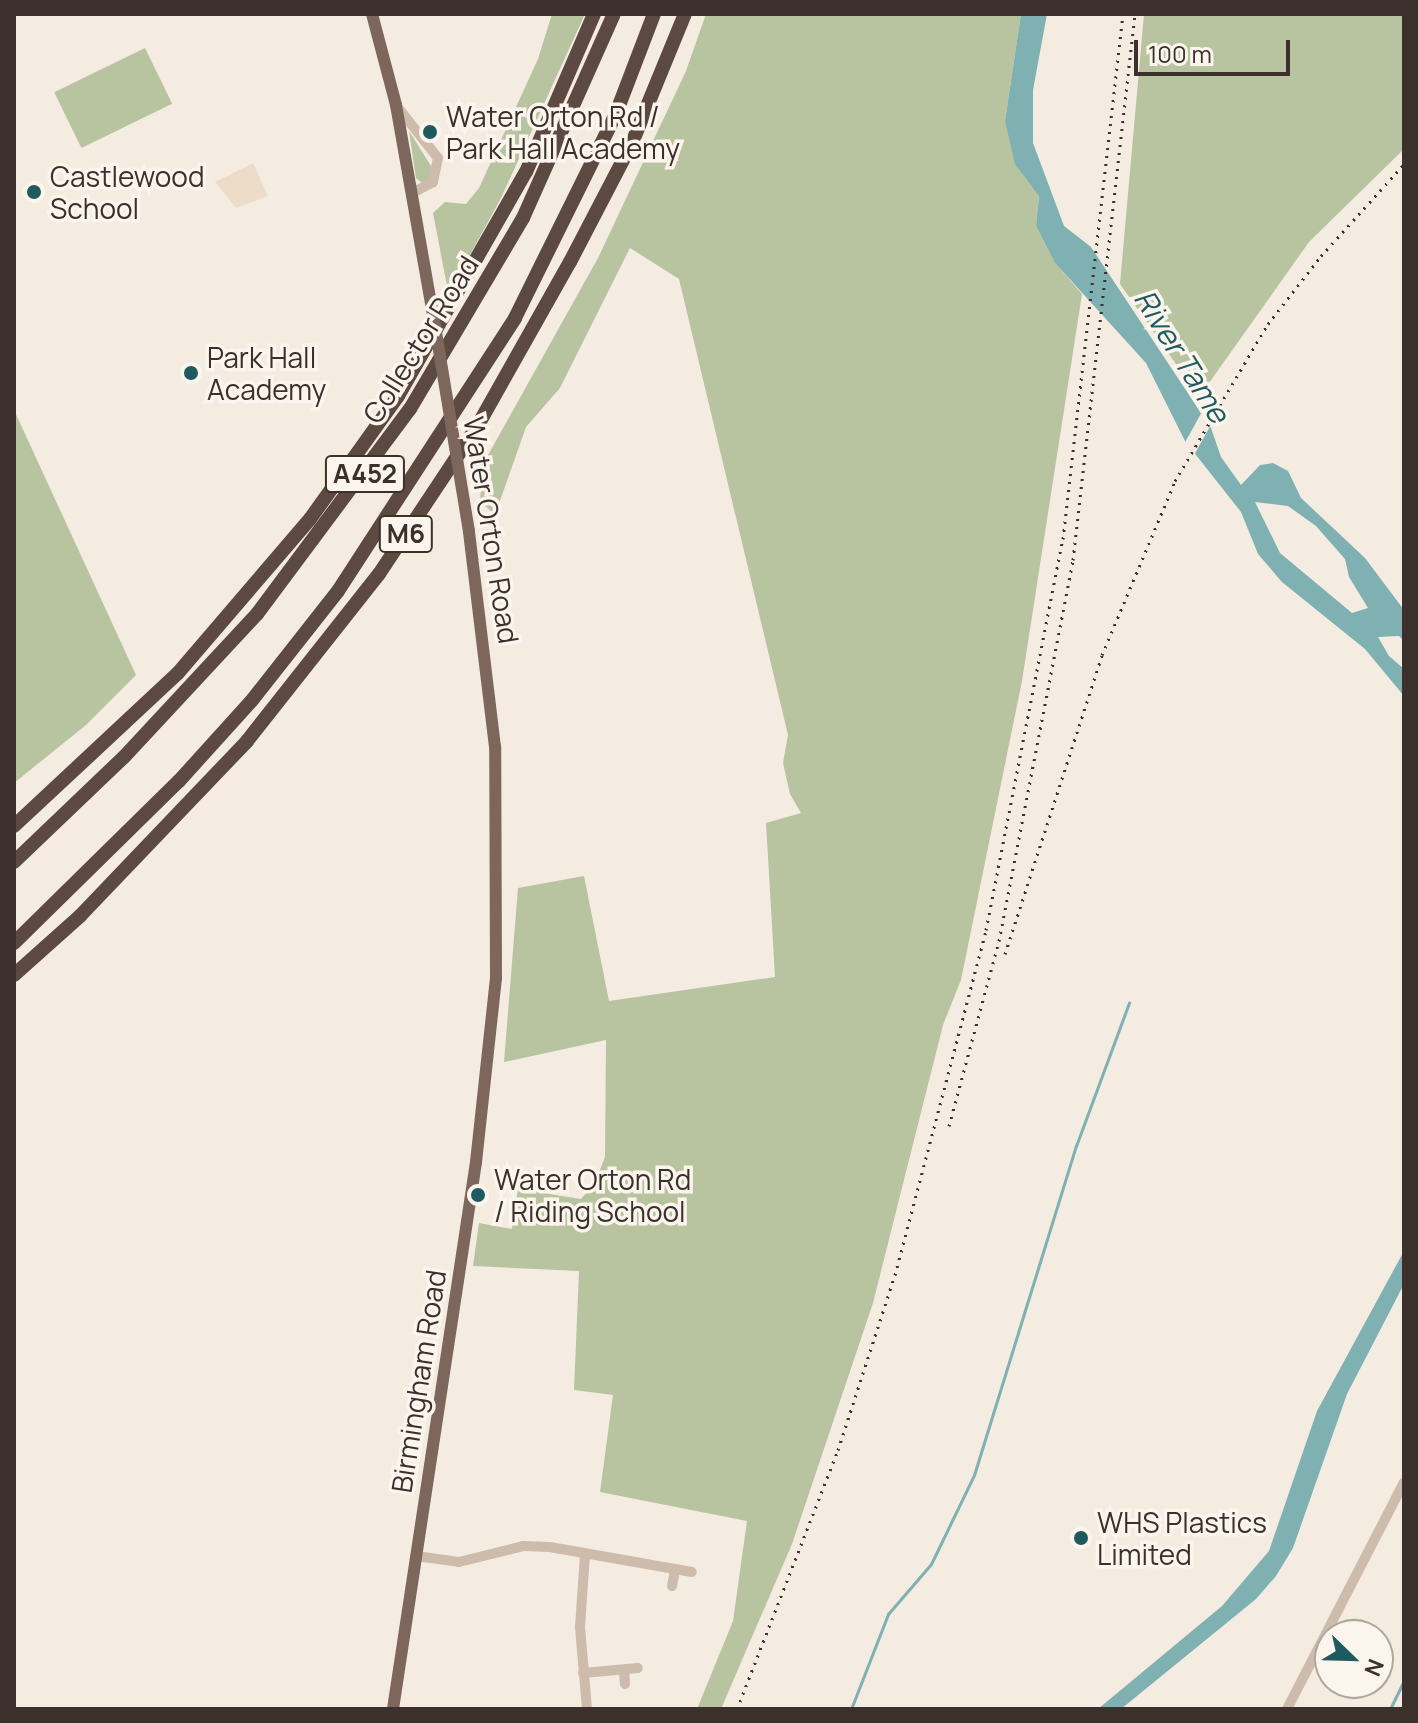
<!DOCTYPE html>
<style>
body{margin:0}
#map{position:relative;width:1418px;height:1723px;overflow:hidden;background:#f4ebe1;font-family:Manrope,sans-serif}
div>[style]{position:absolute}
.green>*{inset:0;background:#b8c4a0;transform-origin:0 0}
.plaza>*{inset:0;background:#ecdcc8}
.water>*{inset:0;background:#7fb0b2}
.pier>*{inset:0;background:#f4ebe1}
.stream>*{height:3px;margin:-1.5px;padding:0 1.5px;transform-origin:1.5px;border-radius:1.5px;background:#7fb0b2}
.minor>*{height:10px;margin:-5px;padding:0 5px;transform-origin:5px;border-radius:5px;background:#cdbbac}
.major>*{height:12px;margin:-6px;padding:0 6px;transform-origin:6px;border-radius:6px;background:#7d675c}
.highway>*{height:14px;margin:-7px;padding:0 7px;transform-origin:7px;border-radius:7px;background:#5c4a42}
.rail>*{height:3px;margin-top:-1.5px;transform-origin:0;background:repeating-linear-gradient(90deg,#3b302b 0 2px,transparent 0 8px)}
.major-bridge>*{height:12px;margin:-6px;padding:0 6px;transform-origin:6px;border-radius:6px;background:#7d675c}
.dots>*{width:22px;height:22px;translate:-50% -50%;box-sizing:border-box;border:4px solid #fbf5ee;border-radius:50%}
span{translate:-50% -50%;white-space:nowrap;text-align:center;line-height:1.15;-webkit-text-stroke:7px #fbf5ee;paint-order:stroke}
.shield-label span{padding:2px 6px;background:#fbf5ee;border:2px solid;border-radius:6px;-webkit-text-stroke-width:0}
.shield-label{font-size:26px;color:#3b302b;font-weight:700}
.poi-label{font-size:28px;color:#3b302b}
.left{translate:0 -50%;text-align:left}
.street-label{font-size:28px;color:#3b302b}
.water-label{font-size:30px;color:#1f5a5e;font-style:italic}
.frame{position:absolute;inset:0;border:16px solid #3b302b;pointer-events:none}
.north{position:absolute;left:1314px;top:1619px;width:80px;height:80px;box-sizing:border-box;background:#fbf5ee;border:2px solid #aea6a0;border-radius:50%;rotate:113deg;font-size:22px;font-weight:700;line-height:32px;text-align:center;color:#3b302b}
.north::after{content:'';display:block;margin:auto;width:28px;height:36px;background:#1f5a5e;clip-path:polygon(50% 0,100% 100%,50% 72%,0 100%)}
.scale{position:absolute;left:1134px;top:40px;width:156px;height:36px;box-sizing:border-box;border:4px solid #3b302b;border-top:0;padding-left:10px;font-size:24px;line-height:28px;white-space:nowrap;color:#3b302b;-webkit-text-stroke:6px #fbf5ee;paint-order:stroke}
</style>
<div id="map">
<div class="green">
<div style="clip-path:polygon(552px 14px,585px 14px,501px 198px,453px 286px,447px 286px,433px 213px,445px 202px,466px 204px,479px 188px,538px 59px)"></div>
<div style="clip-path:polygon(706px 14px,1021px 14px,1005px 121px,1039px 196px,1036px 226px,1055px 263px,1082px 294px,1022px 681px,961px 980px,943px 1025px,873px 1303px,792px 1544px,721px 1709px,697px 1709px,733px 1621px,747px 1521px,600px 1492px,613px 1395px,574px 1390px,579px 1271px,473px 1266px,479px 1223px,512px 1229px,518px 1189px,581px 1199px,595px 1183px,605px 1157px,606px 1040px,504px 1062px,518px 888px,584px 876px,609px 1001px,775px 977px,766px 823px,801px 813px,790px 794px,783px 763px,788px 735px,679px 279px,630px 248px,560px 388px,526px 427px,495px 515px,480px 501px,483px 464px,598px 258px,686px 71px)"></div>
<div style="clip-path:polygon(1144px 14px,1404px 14px,1404px 149px,1309px 242px,1199px 397px,1120px 284px)"></div>
<div style="left:145px;top:48px;width:62px;height:101px;rotate:64deg"></div>
<div style="clip-path:polygon(409px 131px,431px 166px,430px 180px,422px 183px,416px 178px)"></div>
<div style="clip-path:polygon(14px 410px,136px 675px,86px 725px,14px 783px)"></div>
</div>
<div class="plaza">
<div style="clip-path:polygon(253px 163px,268px 196px,236px 208px,215px 182px)"></div>
</div>
<div class="water">
<div style="clip-path:polygon(evenodd,1021px 14px,1047px 14px,1033px 90px,1033px 143px,1064px 226px,1091px 247px,1211px 428px,1221px 457px,1241px 485px,1260px 465px,1273px 463px,1288px 471px,1301px 498px,1365px 558px,1404px 610px,1404px 641px,1399px 636px,1378px 637px,1389px 656px,1404px 669px,1404px 696px,1365px 649px,1282px 582px,1258px 554px,1241px 512px,1185px 441px,1146px 363px,1055px 263px,1036px 226px,1039px 196px,1015px 164px,1005px 121px,1021px 14px,1255px 502px,1288px 506px,1316px 526px,1345px 559px,1349px 577px,1368px 608px,1352px 613px,1280px 553px,1255px 502px)"></div>
<div style="clip-path:polygon(1404px 1251px,1404px 1284px,1347px 1394px,1293px 1548px,1276px 1576px,1256px 1599px,1121px 1709px,1098px 1709px,1222px 1606px,1269px 1551px,1317px 1411px)"></div>
</div>
<div class="pier">
<div style="clip-path:polygon(1203px 410px,1212px 423px,1193px 457px,1183px 446px)"></div>
</div>
<div class="stream">
<div style="left:851px;top:1709px;width:102px;rotate:-68.7deg"></div>
<div style="left:888px;top:1614px;width:66px;rotate:-49.3deg"></div>
<div style="left:931px;top:1564px;width:99px;rotate:-64.2deg"></div>
<div style="left:974px;top:1475px;width:344px;rotate:-72.8deg"></div>
<div style="left:1076px;top:1146px;width:153px;rotate:-69.7deg"></div>
<div style="left:1390px;top:1709px;width:32px;rotate:-64deg"></div>
</div>
<div class="minor">
<div style="left:396px;top:105px;width:68px;rotate:51.6deg"></div>
<div style="left:438px;top:158px;width:25px;rotate:102deg"></div>
<div style="left:433px;top:182px;width:24px;rotate:152deg"></div>
<div style="left:585px;top:1554px;width:73px;rotate:93.9deg"></div>
<div style="left:580px;top:1627px;width:82px;rotate:85.1deg"></div>
<div style="left:416px;top:1556px;width:43px;rotate:7.9deg"></div>
<div style="left:459px;top:1562px;width:66px;rotate:-14deg"></div>
<div style="left:523px;top:1546px;width:27px;rotate:2deg"></div>
<div style="left:550px;top:1547px;width:144px;rotate:10deg"></div>
<div style="left:672px;top:1586px;width:16px;rotate:-79deg"></div>
<div style="left:624px;top:1670px;width:14px;rotate:86deg"></div>
<div style="left:583px;top:1673px;width:55px;rotate:-5.2deg"></div>
<div style="left:1287px;top:1709px;width:255px;rotate:-62.7deg"></div>
</div>
<div class="major">
<div style="left:372px;top:14px;width:94px;rotate:75.2deg"></div>
<div style="left:396px;top:105px;width:212px;rotate:80deg"></div>
<div style="left:393px;top:1709px;width:553px;rotate:-81.37deg"></div>
<div style="left:476px;top:1162px;width:185px;rotate:-83.8deg"></div>
<div style="left:496px;top:978px;width:231px;rotate:-90.2deg"></div>
<div style="left:495px;top:747px;width:218px;rotate:-96.9deg"></div>
</div>
<div class="highway">
<div style="left:14px;top:826px;width:224px;rotate:-43deg"></div>
<div style="left:178px;top:673px;width:203px;rotate:-49.4deg"></div>
<div style="left:310px;top:519px;width:151px;rotate:-54.4deg"></div>
<div style="left:398px;top:396px;width:258px;rotate:-60.3deg"></div>
<div style="left:526px;top:172px;width:172px;rotate:-66.7deg"></div>
<div style="left:14px;top:862px;width:152px;rotate:-43.7deg"></div>
<div style="left:124px;top:757px;width:195px;rotate:-47.1deg"></div>
<div style="left:257px;top:614px;width:256px;rotate:-53.3deg"></div>
<div style="left:410px;top:409px;width:222px;rotate:-59.4deg"></div>
<div style="left:523px;top:218px;width:223px;rotate:-66deg"></div>
<div style="left:14px;top:943px;width:231px;rotate:-44.5deg"></div>
<div style="left:179px;top:781px;width:110px;rotate:-47.9deg"></div>
<div style="left:253px;top:699px;width:137px;rotate:-51.8deg"></div>
<div style="left:338px;top:591px;width:325px;rotate:-57deg"></div>
<div style="left:515px;top:318px;width:225px;rotate:-63.7deg"></div>
<div style="left:615px;top:116px;width:109px;rotate:-69.1deg"></div>
<div style="left:14px;top:975px;width:89px;rotate:-41.8deg"></div>
<div style="left:80px;top:916px;width:242px;rotate:-46.3deg"></div>
<div style="left:247px;top:741px;width:213px;rotate:-51.7deg"></div>
<div style="left:379px;top:574px;width:179px;rotate:-56.4deg"></div>
<div style="left:478px;top:425px;width:187px;rotate:-60.6deg"></div>
<div style="left:570px;top:262px;width:134px;rotate:-62.5deg"></div>
<div style="left:632px;top:143px;width:139px;rotate:-67.7deg"></div>
</div>
<div class="rail">
<div style="left:1005px;top:954px;width:314px;rotate:-72deg"></div>
<div style="left:1102px;top:655px;width:189px;rotate:-67.2deg"></div>
<div style="left:1175px;top:481px;width:182px;rotate:-59.4deg"></div>
<div style="left:1268px;top:324px;width:86px;rotate:-52.1deg"></div>
<div style="left:1321px;top:256px;width:124px;rotate:-47.9deg"></div>
<div style="left:949px;top:1126px;width:192px;rotate:-74.9deg"></div>
<div style="left:999px;top:941px;width:388px;rotate:-79deg"></div>
<div style="left:1073px;top:560px;width:550px;rotate:-83.52deg"></div>
<div style="left:737px;top:1709px;width:278px;rotate:-68.7deg"></div>
<div style="left:838px;top:1450px;width:184px;rotate:-72deg"></div>
<div style="left:895px;top:1275px;width:357px;rotate:-75.2deg"></div>
<div style="left:986px;top:930px;width:399px;rotate:-78.9deg"></div>
<div style="left:1063px;top:539px;width:528px;rotate:-83.48deg"></div>
</div>
<div class="major-bridge">
<div style="left:433px;top:314px;width:220px;rotate:80.6deg"></div>
</div>
<div class="dots">
<div style="left:430px;top:132px;background:#1f5a5e"></div>
<div style="left:34px;top:192px;background:#1f5a5e"></div>
<div style="left:191px;top:373px;background:#1f5a5e"></div>
<div style="left:478px;top:1195px;background:#1f5a5e"></div>
<div style="left:1081px;top:1538px;background:#1f5a5e"></div>
</div>
<div class="shield-label">
<span style="left:365px;top:474px">A452</span>
<span style="left:406px;top:534px">M6</span>
</div>
<div class="poi-label">
<span class="left" style="left:446px;top:132px">Water Orton Rd /<br>Park Hall Academy</span>
<span class="left" style="left:50px;top:192px">Castlewood<br>School</span>
<span class="left" style="left:207px;top:373px">Park Hall<br>Academy</span>
<span class="left" style="left:494px;top:1195px">Water Orton Rd<br>/ Riding School</span>
<span class="left" style="left:1097px;top:1538px">WHS Plastics<br>Limited</span>
</div>
<div class="street-label">
<span style="left:420px;top:339px;rotate:-58deg">Collector Road</span>
<span style="left:492px;top:530px;rotate:81deg">Water Orton Road</span>
<span style="left:418px;top:1381px;rotate:-81deg">Birmingham Road</span>
</div>
<div class="water-label">
<span style="left:1182px;top:356px;rotate:58deg">River Tame</span>
</div>
<div class="frame"></div>
<div class="north">N</div>
<div class="scale">100 m</div>
</div>
